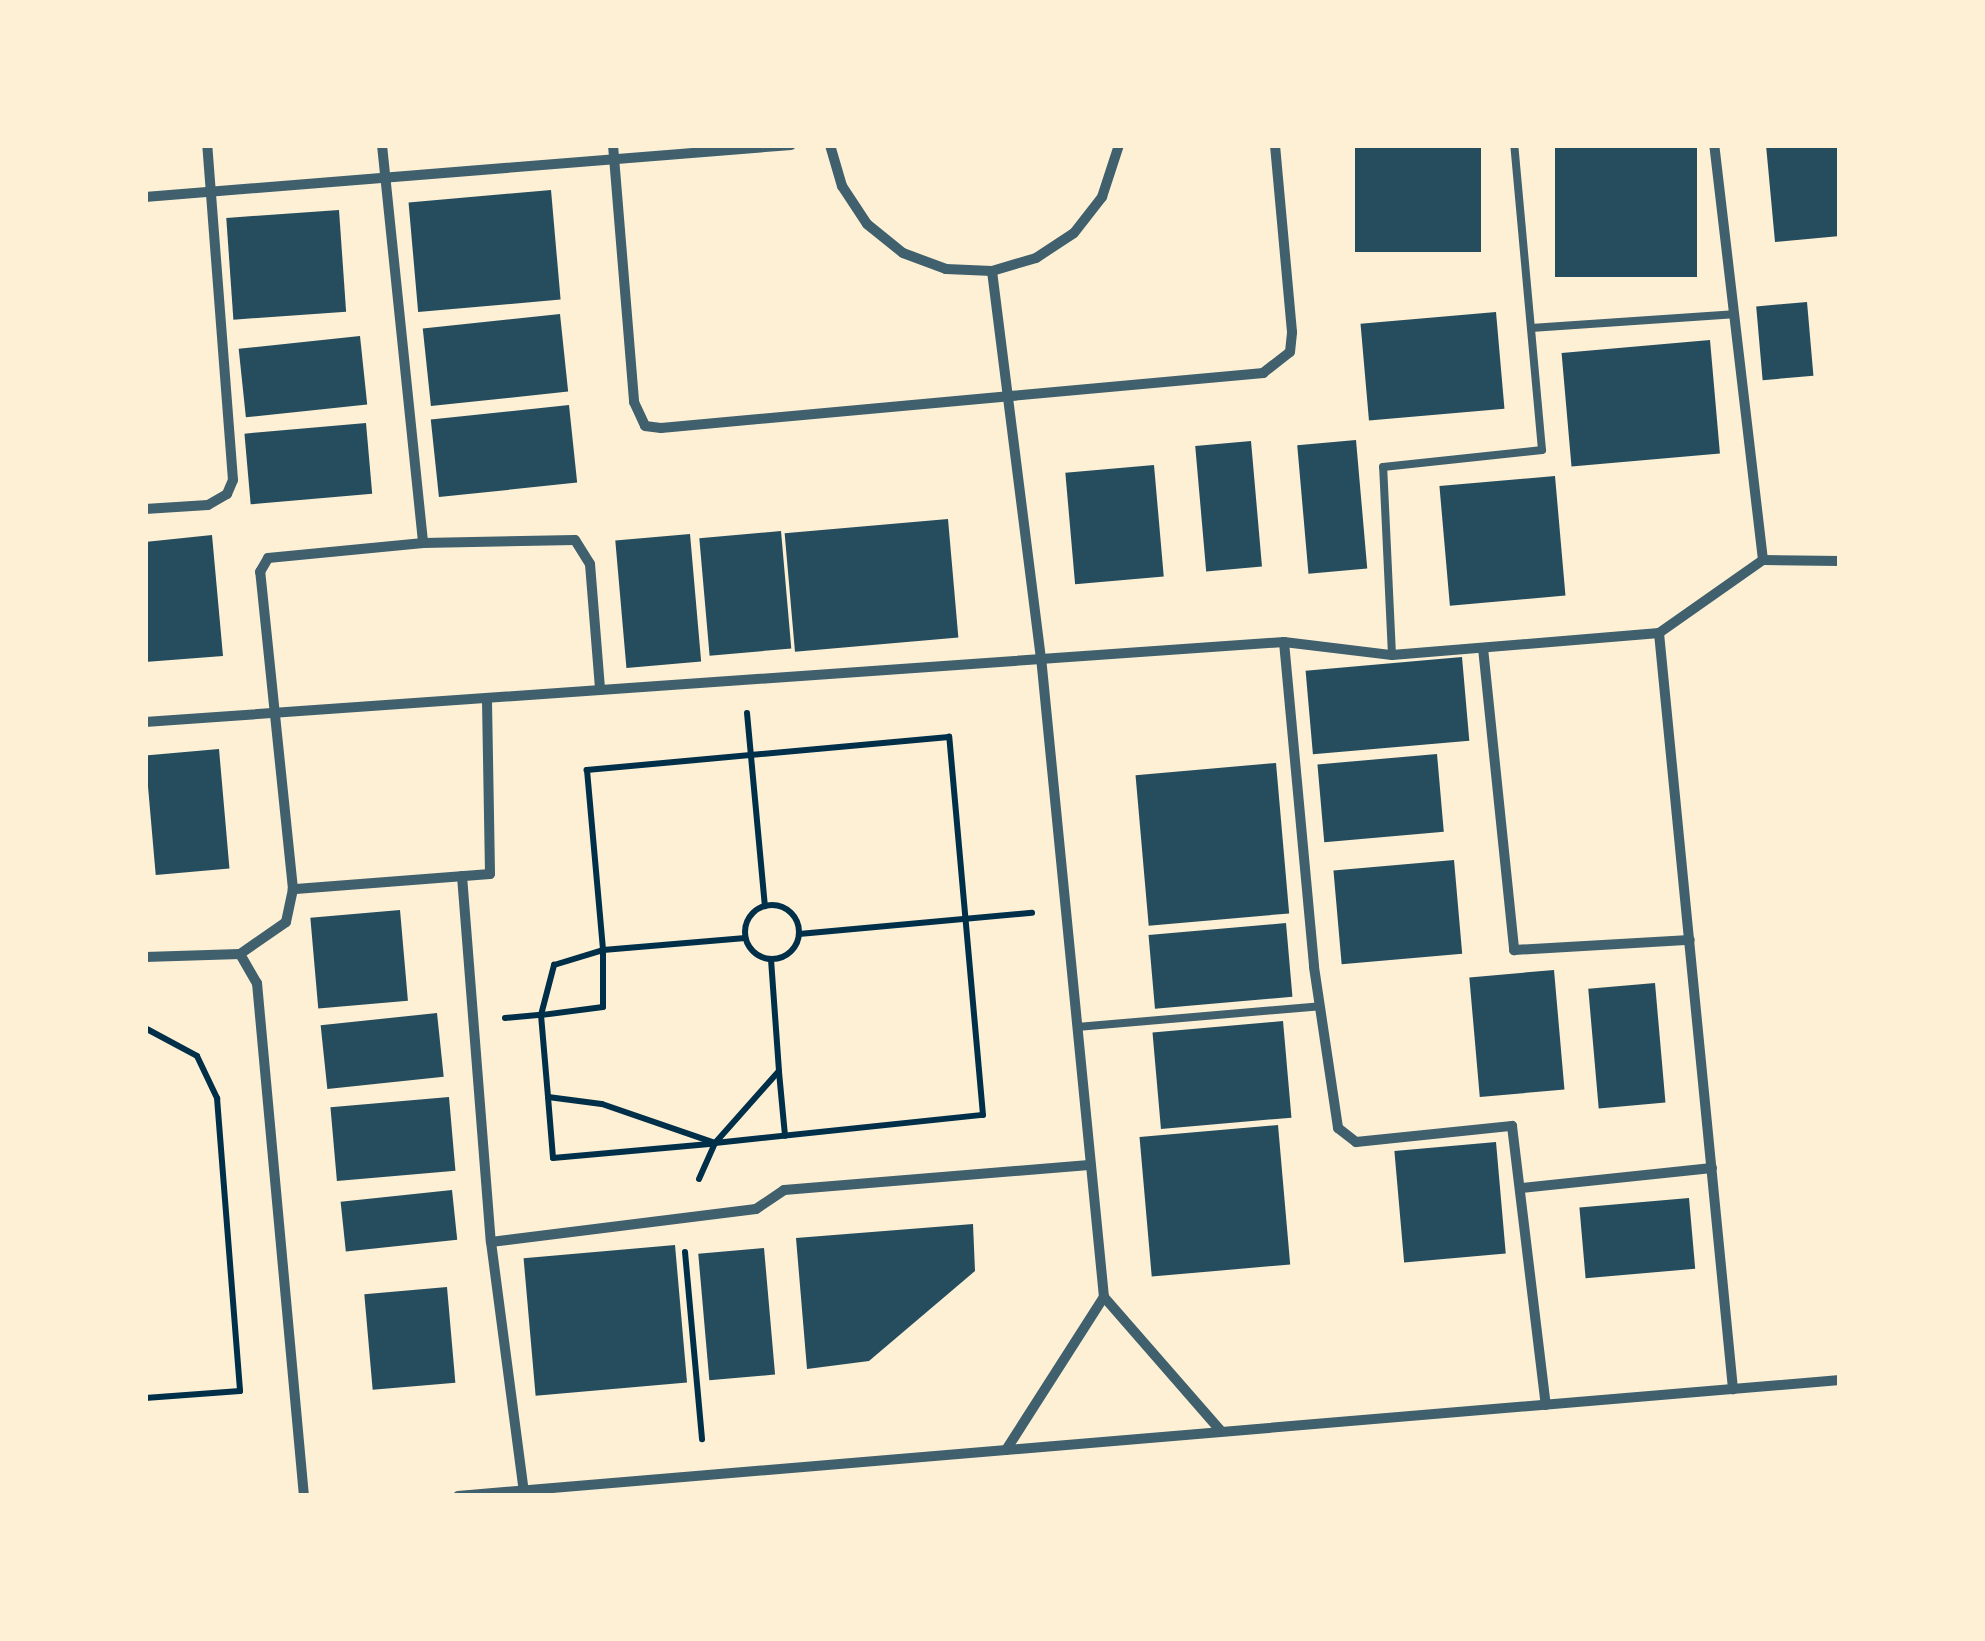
<!DOCTYPE html>
<style>
body{margin:0}
#map{position:relative;width:1985px;height:1641px;overflow:hidden;background:#fdf0d5;font-family:Barlow,sans-serif}
div>[style]{position:absolute}
.building>*{inset:0;background:#264d5e;transform-origin:0 0}
.path>*{height:6px;margin:-3px;padding:0 3px;transform-origin:3px;border-radius:3px;background:#003049}
.path>.ring{margin:-3px;padding:0;box-sizing:content-box;background:none;border:6px solid #003049;border-radius:50%}
.service>*{height:8px;margin:-4px;padding:0 4px;transform-origin:4px;border-radius:4px;background:#3f606c}
.minor>*{height:10px;margin:-5px;padding:0 5px;transform-origin:5px;border-radius:5px;background:#3f606c}
span{translate:-50% -50%;white-space:nowrap;text-align:center;line-height:1.15;-webkit-text-stroke:8px #fdf0d5;paint-order:stroke}
.frame{position:absolute;inset:0;border:148px solid #fdf0d5;pointer-events:none}
</style>
<div id="map">
<div class="building">
<div style="left:1355px;top:145px;width:126px;height:107px"></div>
<div style="left:1555px;top:145px;width:142px;height:132px"></div>
<div style="clip-path:polygon(1766px 145px,1840px 145px,1840px 236px,1775px 242px)"></div>
<div style="left:551px;top:190px;width:110px;height:143px;rotate:85deg"></div>
<div style="left:339px;top:210px;width:102px;height:113px;rotate:86deg"></div>
<div style="left:1807px;top:302px;width:74px;height:51px;rotate:85deg"></div>
<div style="left:1496px;top:312px;width:97px;height:136px;rotate:85deg"></div>
<div style="left:560px;top:314px;width:78px;height:138px;rotate:84deg"></div>
<div style="left:360px;top:336px;width:69px;height:122px;rotate:84deg"></div>
<div style="left:1710px;top:340px;width:114px;height:149px;rotate:85deg"></div>
<div style="left:569px;top:405px;width:78px;height:139px;rotate:84deg"></div>
<div style="left:366px;top:423px;width:71px;height:122px;rotate:85deg"></div>
<div style="left:1356px;top:440px;width:129px;height:59px;rotate:85deg"></div>
<div style="left:1251px;top:441px;width:126px;height:56px;rotate:85deg"></div>
<div style="left:1154px;top:465px;width:112px;height:89px;rotate:85deg"></div>
<div style="left:1555px;top:476px;width:120px;height:116px;rotate:85deg"></div>
<div style="left:948px;top:519px;width:119px;height:164px;rotate:85deg"></div>
<div style="left:781px;top:531px;width:118px;height:82px;rotate:85deg"></div>
<div style="left:690px;top:534px;width:128px;height:75px;rotate:85deg"></div>
<div style="clip-path:polygon(212px 535px,223px 656px,145px 662px,145px 542px)"></div>
<div style="left:1462px;top:657px;width:84px;height:157px;rotate:85deg"></div>
<div style="left:219px;top:749px;width:120px;height:74px;rotate:85deg"></div>
<div style="left:1437px;top:754px;width:78px;height:120px;rotate:85deg"></div>
<div style="left:1276px;top:763px;width:151px;height:141px;rotate:85deg"></div>
<div style="left:1454px;top:860px;width:94px;height:121px;rotate:85deg"></div>
<div style="left:400px;top:910px;width:91px;height:90px;rotate:85deg"></div>
<div style="left:1286px;top:923px;width:74px;height:138px;rotate:85deg"></div>
<div style="left:1554px;top:970px;width:120px;height:85px;rotate:85deg"></div>
<div style="left:1655px;top:983px;width:120px;height:67px;rotate:85deg"></div>
<div style="left:437px;top:1013px;width:64px;height:117px;rotate:84deg"></div>
<div style="left:1283px;top:1021px;width:97px;height:131px;rotate:85deg"></div>
<div style="left:449px;top:1097px;width:74px;height:119px;rotate:85deg"></div>
<div style="left:1278px;top:1125px;width:140px;height:139px;rotate:85deg"></div>
<div style="left:1496px;top:1142px;width:112px;height:102px;rotate:85deg"></div>
<div style="left:452px;top:1190px;width:50px;height:112px;rotate:84deg"></div>
<div style="left:1689px;top:1198px;width:71px;height:110px;rotate:85deg"></div>
<div style="clip-path:polygon(973px 1224px,975px 1271px,869px 1361px,807px 1369px,796px 1238px)"></div>
<div style="left:675px;top:1245px;width:138px;height:152px;rotate:85deg"></div>
<div style="left:764px;top:1248px;width:127px;height:66px;rotate:85deg"></div>
<div style="left:447px;top:1287px;width:96px;height:83px;rotate:85deg"></div>
</div>
<div class="path">
<div style="left:747px;top:713px;width:194px;rotate:84.7deg"></div>
<div class="ring" style="left:745px;top:905px;width:48px;height:48px"></div>
<div style="left:799px;top:934px;width:234px;rotate:-5.2deg"></div>
<div style="left:505px;top:1018px;width:36px;rotate:-5deg"></div>
<div style="left:541px;top:1015px;width:52px;rotate:-75.4deg"></div>
<div style="left:554px;top:965px;width:51px;rotate:-17deg"></div>
<div style="left:603px;top:950px;width:57px;rotate:90deg"></div>
<div style="left:603px;top:1007px;width:63px;rotate:172.6deg"></div>
<div style="left:541px;top:1015px;width:82px;rotate:85.1deg"></div>
<div style="left:548px;top:1097px;width:54px;rotate:7.4deg"></div>
<div style="left:602px;top:1104px;width:120px;rotate:19deg"></div>
<div style="left:715px;top:1143px;width:269px;rotate:-6deg"></div>
<div style="left:983px;top:1115px;width:380px;rotate:-95.1deg"></div>
<div style="left:949px;top:737px;width:364px;rotate:174.8deg"></div>
<div style="left:587px;top:770px;width:181px;rotate:84.9deg"></div>
<div style="left:603px;top:950px;width:143px;rotate:-4.8deg"></div>
<div style="left:145px;top:1028px;width:59px;rotate:28.3deg"></div>
<div style="left:197px;top:1056px;width:47px;rotate:64.5deg"></div>
<div style="left:217px;top:1098px;width:294px;rotate:85.5deg"></div>
<div style="left:240px;top:1391px;width:95px;rotate:175.8deg"></div>
<div style="left:779px;top:1072px;width:64px;rotate:84.6deg"></div>
<div style="left:548px;top:1097px;width:61px;rotate:85.3deg"></div>
<div style="left:553px;top:1158px;width:157px;rotate:-5.1deg"></div>
<div style="left:699px;top:1179px;width:39px;rotate:-66deg"></div>
<div style="left:715px;top:1143px;width:96px;rotate:-48.4deg"></div>
<div style="left:779px;top:1071px;width:112px;rotate:-94.1deg"></div>
<div style="left:685px;top:1252px;width:188px;rotate:84.8deg"></div>
</div>
<div class="service">
<div style="left:1531px;top:328px;width:203px;rotate:-3.9deg"></div>
<div style="left:1392px;top:655px;width:188px;rotate:-92.7deg"></div>
<div style="left:1383px;top:467px;width:160px;rotate:-6.1deg"></div>
<div style="left:1542px;top:450px;width:306px;rotate:-95.2deg"></div>
<div style="left:1077px;top:1027px;width:244px;rotate:-4.9deg"></div>
</div>
<div class="minor">
<div style="left:382px;top:145px;width:400px;rotate:84.1deg"></div>
<div style="left:613px;top:145px;width:258px;rotate:85.3deg"></div>
<div style="left:634px;top:402px;width:26px;rotate:65deg"></div>
<div style="left:645px;top:426px;width:16px;rotate:7deg"></div>
<div style="left:661px;top:428px;width:605px;rotate:-5.22deg"></div>
<div style="left:1263px;top:373px;width:34px;rotate:-38deg"></div>
<div style="left:1290px;top:352px;width:20px;rotate:-84deg"></div>
<div style="left:1292px;top:332px;width:188px;rotate:-95.2deg"></div>
<div style="left:830px;top:145px;width:43px;rotate:73.7deg"></div>
<div style="left:842px;top:186px;width:45px;rotate:56.7deg"></div>
<div style="left:867px;top:224px;width:46px;rotate:38.9deg"></div>
<div style="left:903px;top:253px;width:46px;rotate:20.4deg"></div>
<div style="left:946px;top:269px;width:46px;rotate:2.5deg"></div>
<div style="left:992px;top:271px;width:46px;rotate:-16.5deg"></div>
<div style="left:1036px;top:258px;width:45px;rotate:-33.3deg"></div>
<div style="left:1074px;top:233px;width:46px;rotate:-52.1deg"></div>
<div style="left:1102px;top:197px;width:55px;rotate:-71.9deg"></div>
<div style="left:145px;top:197px;width:648px;rotate:-4.6deg"></div>
<div style="left:992px;top:271px;width:389px;rotate:82.8deg"></div>
<div style="left:1041px;top:657px;width:643px;rotate:84.38deg"></div>
<div style="left:1104px;top:1297px;width:178px;rotate:48.9deg"></div>
<div style="left:145px;top:509px;width:63px;rotate:-3.6deg"></div>
<div style="left:208px;top:505px;width:22px;rotate:-30deg"></div>
<div style="left:227px;top:494px;width:15px;rotate:-67deg"></div>
<div style="left:233px;top:480px;width:336px;rotate:-94.4deg"></div>
<div style="left:1763px;top:560px;width:77px;rotate:0.7deg"></div>
<div style="left:1659px;top:633px;width:760px;rotate:84.41deg"></div>
<div style="left:1284px;top:642px;width:326px;rotate:84.7deg"></div>
<div style="left:1314px;top:967px;width:163px;rotate:81.5deg"></div>
<div style="left:1338px;top:1128px;width:23px;rotate:38deg"></div>
<div style="left:1356px;top:1142px;width:157px;rotate:-5.9deg"></div>
<div style="left:1512px;top:1126px;width:281px;rotate:83.1deg"></div>
<div style="left:1483px;top:648px;width:304px;rotate:84.1deg"></div>
<div style="left:1514px;top:950px;width:176px;rotate:-3.3deg"></div>
<div style="left:487px;top:701px;width:173px;rotate:89deg"></div>
<div style="left:490px;top:874px;width:198px;rotate:175.6deg"></div>
<div style="left:293px;top:889px;width:319px;rotate:-95.9deg"></div>
<div style="left:260px;top:572px;width:16px;rotate:-60deg"></div>
<div style="left:268px;top:558px;width:156px;rotate:-5.5deg"></div>
<div style="left:423px;top:543px;width:152px;rotate:-1.1deg"></div>
<div style="left:575px;top:540px;width:28px;rotate:58deg"></div>
<div style="left:590px;top:564px;width:125px;rotate:85.4deg"></div>
<div style="left:145px;top:722px;width:1142px;rotate:-4.02deg"></div>
<div style="left:1284px;top:642px;width:109px;rotate:6.9deg"></div>
<div style="left:1392px;top:655px;width:268px;rotate:-4.7deg"></div>
<div style="left:1659px;top:633px;width:127px;rotate:-35.1deg"></div>
<div style="left:1763px;top:560px;width:418px;rotate:-96.7deg"></div>
<div style="left:462px;top:876px;width:367px;rotate:85.5deg"></div>
<div style="left:491px;top:1242px;width:251px;rotate:82.5deg"></div>
<div style="left:240px;top:954px;width:56px;rotate:-34.8deg"></div>
<div style="left:286px;top:922px;width:34px;rotate:-78deg"></div>
<div style="left:145px;top:957px;width:95px;rotate:-1.8deg"></div>
<div style="left:240px;top:954px;width:34px;rotate:60deg"></div>
<div style="left:257px;top:983px;width:515px;rotate:84.77deg"></div>
<div style="left:1521px;top:1188px;width:192px;rotate:-6deg"></div>
<div style="left:491px;top:1242px;width:267px;rotate:-7.1deg"></div>
<div style="left:756px;top:1209px;width:34px;rotate:-34deg"></div>
<div style="left:784px;top:1190px;width:303px;rotate:-4.7deg"></div>
<div style="left:1006px;top:1450px;width:182px;rotate:-57.4deg"></div>
<div style="left:458px;top:1496px;width:1387px;rotate:-4.8deg"></div>
</div>
<div class="frame"></div>
</div>
